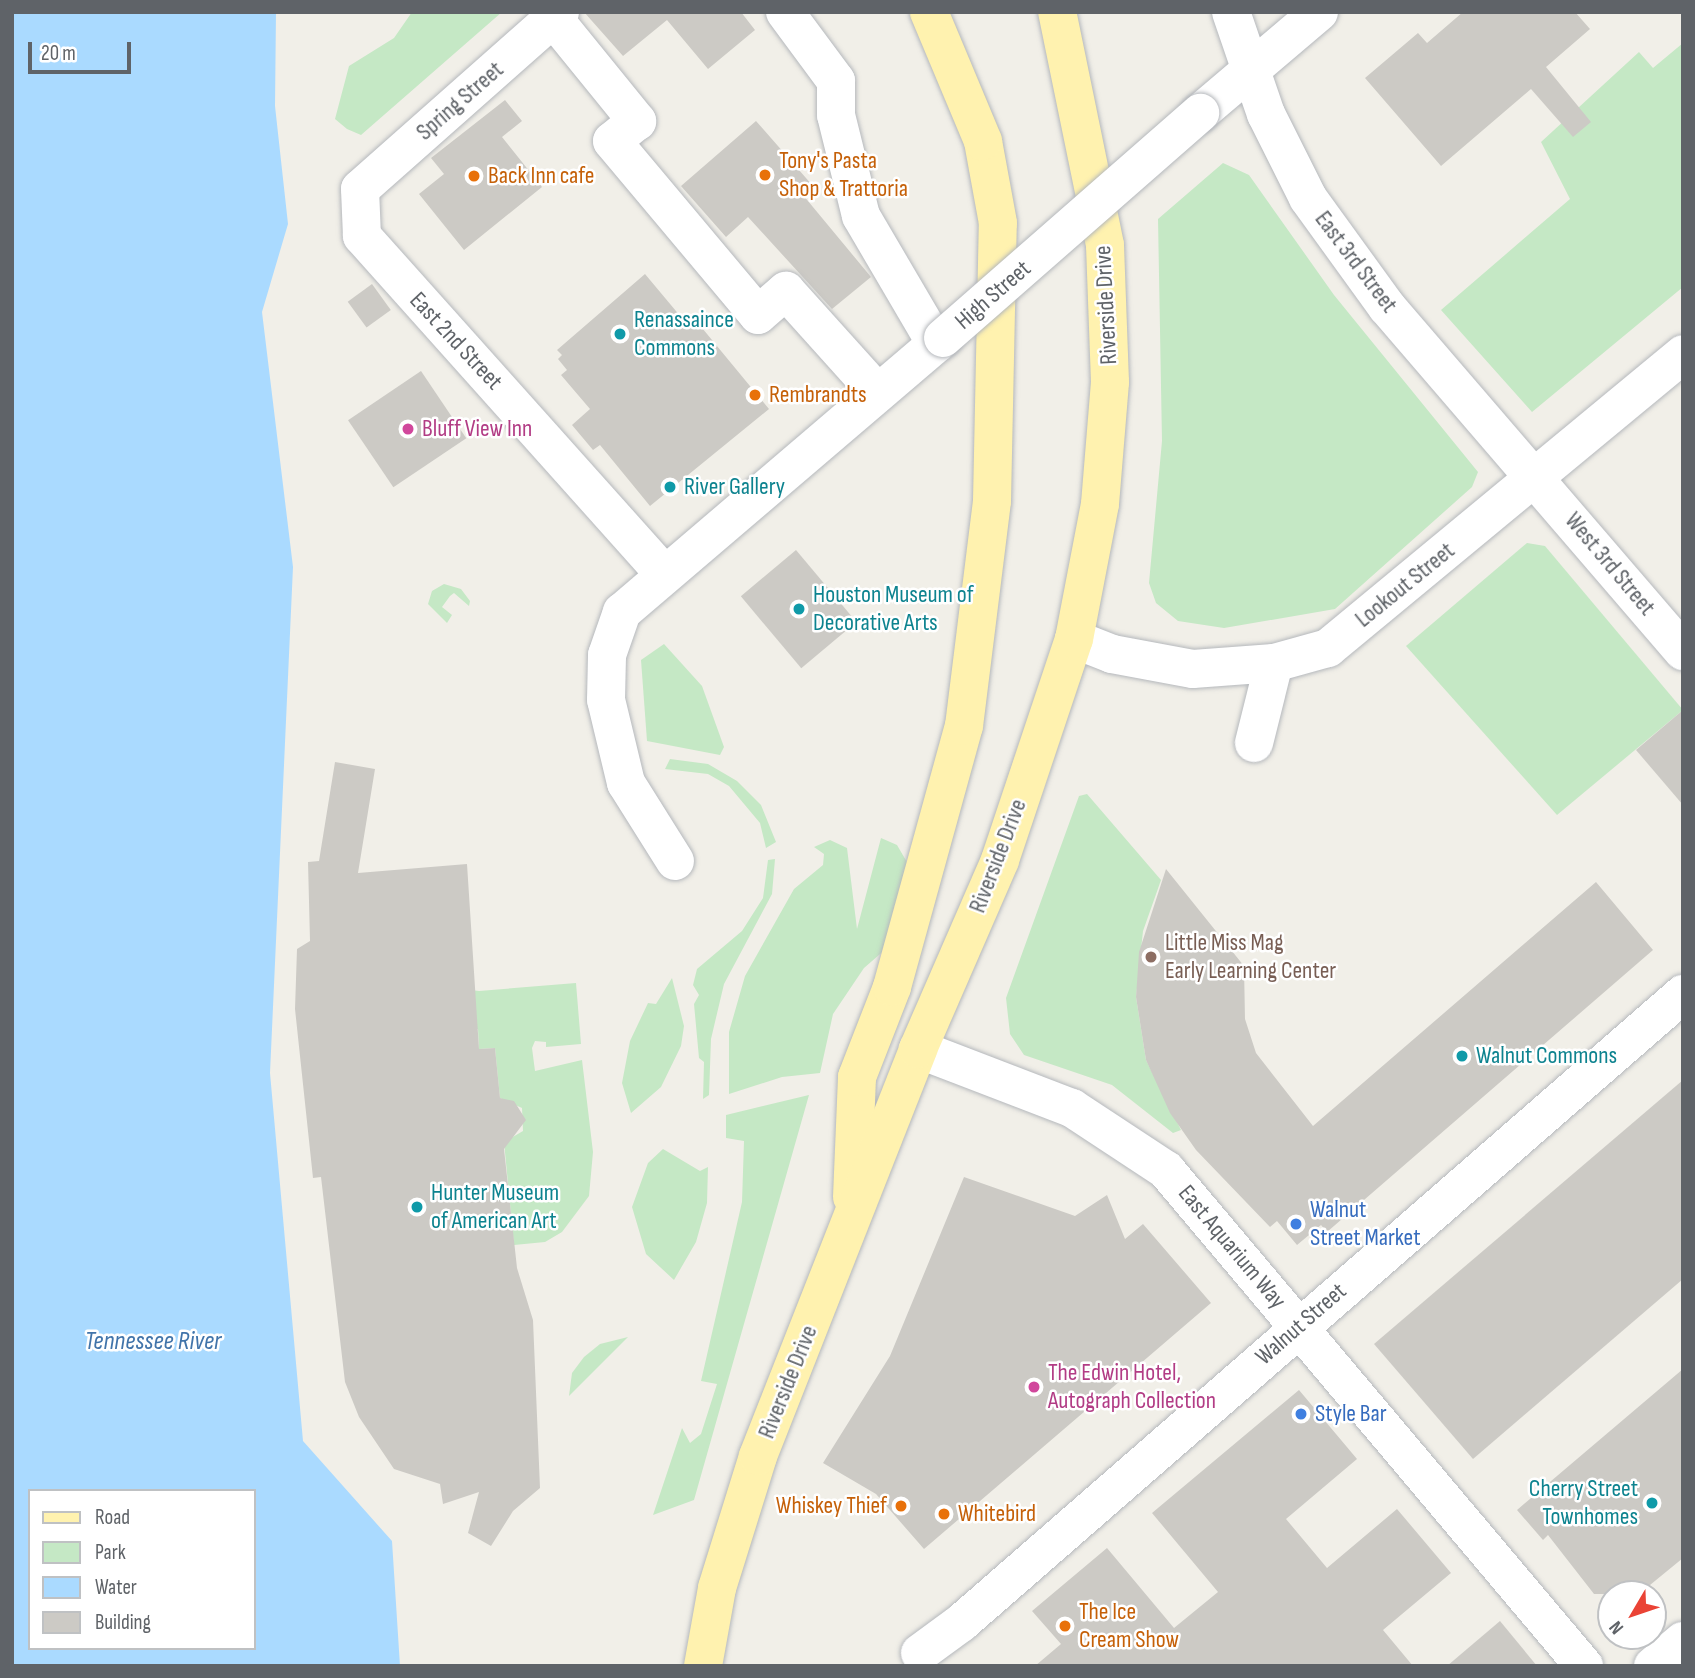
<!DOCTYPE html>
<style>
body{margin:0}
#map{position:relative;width:1695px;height:1678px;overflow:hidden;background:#f1efe8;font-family:"Sofia Sans Condensed",sans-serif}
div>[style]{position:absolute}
.green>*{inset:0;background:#c5e8c5}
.water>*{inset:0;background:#aadaff}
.building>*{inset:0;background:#cccac5;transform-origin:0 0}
.roads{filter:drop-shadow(0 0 2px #b5b8bc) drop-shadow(0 0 2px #b5b8bc)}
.minor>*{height:38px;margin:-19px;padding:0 19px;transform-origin:19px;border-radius:19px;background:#fff}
.major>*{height:38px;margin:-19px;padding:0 19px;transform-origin:19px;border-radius:19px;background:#fff2af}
.bridges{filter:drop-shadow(0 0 2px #b5b8bc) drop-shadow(0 0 2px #b5b8bc)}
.minor-bridge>*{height:38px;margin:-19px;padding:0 19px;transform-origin:19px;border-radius:19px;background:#fff}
.dots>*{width:19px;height:19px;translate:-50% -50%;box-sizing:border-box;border:4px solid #fff;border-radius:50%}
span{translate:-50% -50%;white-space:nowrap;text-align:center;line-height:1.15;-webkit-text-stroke:5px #fff;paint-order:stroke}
.street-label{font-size:24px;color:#5f6368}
.food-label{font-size:24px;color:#c56008}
.left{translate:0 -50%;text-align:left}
.right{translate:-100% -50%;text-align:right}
.culture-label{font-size:24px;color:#0d838f}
.hotel-label{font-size:24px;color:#b23c85}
.education-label{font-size:24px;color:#785e54}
.shop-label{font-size:24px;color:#366cbe}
.water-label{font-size:26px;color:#4174aa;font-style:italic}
.frame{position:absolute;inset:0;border:14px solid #5f6368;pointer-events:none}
.legend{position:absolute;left:28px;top:1489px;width:228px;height:161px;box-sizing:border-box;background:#fff;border:2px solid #bfc1c3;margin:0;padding:9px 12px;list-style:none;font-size:21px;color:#5f6368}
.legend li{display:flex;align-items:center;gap:14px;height:35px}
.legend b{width:35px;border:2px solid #bfc1c3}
.north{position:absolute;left:1597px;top:1580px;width:70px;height:70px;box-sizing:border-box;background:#fff;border:2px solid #bfc1c3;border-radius:50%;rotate:231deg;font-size:19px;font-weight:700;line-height:28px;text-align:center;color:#5f6368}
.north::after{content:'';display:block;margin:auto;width:24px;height:32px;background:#ea4335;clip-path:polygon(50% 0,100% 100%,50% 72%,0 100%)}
.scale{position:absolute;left:28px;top:42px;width:103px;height:32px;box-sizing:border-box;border:4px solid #5f6368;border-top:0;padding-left:9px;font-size:21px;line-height:24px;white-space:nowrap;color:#5f6368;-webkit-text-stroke:5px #fff;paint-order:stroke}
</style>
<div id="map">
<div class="green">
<div style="clip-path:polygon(412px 12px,502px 12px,361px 135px,347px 129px,335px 119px,349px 66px,394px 38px)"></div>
<div style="clip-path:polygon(1683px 43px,1683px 287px,1532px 412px,1441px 310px,1570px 199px,1541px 142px,1639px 52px,1653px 68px)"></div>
<div style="clip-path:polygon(1223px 163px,1249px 175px,1334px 295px,1478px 472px,1472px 487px,1335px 609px,1224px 628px,1178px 621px,1156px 603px,1149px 583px,1162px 441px,1158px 219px)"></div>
<div style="clip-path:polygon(1527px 543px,1545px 546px,1683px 710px,1557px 815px,1406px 646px)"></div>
<div style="clip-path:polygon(444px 584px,461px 589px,470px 601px,469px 606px,454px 593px,450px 596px,442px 607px,452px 615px,447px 623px,428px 604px,432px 591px)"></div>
<div style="clip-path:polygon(664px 644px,702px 686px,724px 747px,720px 755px,647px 741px,641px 660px)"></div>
<div style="clip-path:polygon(670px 759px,708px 764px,737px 781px,761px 805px,776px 842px,766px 848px,760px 823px,729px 786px,708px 774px,665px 769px)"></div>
<div style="clip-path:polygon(1087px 794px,1161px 880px,1143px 931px,1136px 997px,1146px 1060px,1181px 1130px,1173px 1133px,1112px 1085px,1024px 1055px,1010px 1034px,1006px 998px,1079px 796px)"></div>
<div style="clip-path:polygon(881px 838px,897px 845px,911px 869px,887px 948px,864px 968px,833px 1014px,820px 1073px,782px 1077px,729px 1094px,729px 1032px,745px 976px,794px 889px,823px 865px,824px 854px,814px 847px,830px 840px,847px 848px,857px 929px)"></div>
<div style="clip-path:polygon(775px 859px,772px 894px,724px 984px,711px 1039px,709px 1095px,703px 1099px,704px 1062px,699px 1058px,694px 1004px,699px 995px,693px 985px,697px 969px,742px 931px,763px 898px,768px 860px)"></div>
<div style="clip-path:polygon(672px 978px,684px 1026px,681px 1046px,661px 1087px,631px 1113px,622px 1083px,630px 1041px,648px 1003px,656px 1004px)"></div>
<div style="clip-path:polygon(408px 983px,479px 991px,576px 983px,581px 1044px,546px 1047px,546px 1042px,535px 1041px,532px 1048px,535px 1071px,582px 1060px,593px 1152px,589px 1196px,562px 1232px,545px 1242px,514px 1245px,504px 1142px,523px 1131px,522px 1108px,500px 1098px,495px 1048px,479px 1049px,478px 1029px,448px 1030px)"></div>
<div style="clip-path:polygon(809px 1095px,694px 1500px,653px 1515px,682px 1428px,690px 1443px,701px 1434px,717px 1384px,701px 1381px,742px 1202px,744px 1141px,726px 1138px,726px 1115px)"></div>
<div style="clip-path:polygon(663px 1149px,700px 1171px,708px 1167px,707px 1203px,696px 1242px,674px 1280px,646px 1254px,632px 1207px,648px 1163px)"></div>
<div style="clip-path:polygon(628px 1337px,569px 1396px,572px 1373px,584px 1357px,600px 1344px)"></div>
</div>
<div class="water">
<div style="clip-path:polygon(evenodd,12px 12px,276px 12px,275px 106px,288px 224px,262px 312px,293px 567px,270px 1073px,303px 1441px,392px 1541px,400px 1666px,12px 1666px,12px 12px,30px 1491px,254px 1491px,254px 1648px,30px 1648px,30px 1491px)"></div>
</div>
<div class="building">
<div style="clip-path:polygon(584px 12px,741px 12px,755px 30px,708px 69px,667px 20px,623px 56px)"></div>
<div style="clip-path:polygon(1463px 12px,1575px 12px,1590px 29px,1546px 67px,1591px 122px,1573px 137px,1531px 89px,1441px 166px,1365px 78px,1418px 33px,1427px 43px)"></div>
<div style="clip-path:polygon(505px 100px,522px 121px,502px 137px,542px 187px,464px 250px,419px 194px,444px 174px,431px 158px)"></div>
<div style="clip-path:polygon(756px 121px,813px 186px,803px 195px,871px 277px,832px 309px,748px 217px,726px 237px,681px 186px)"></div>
<div style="clip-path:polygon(645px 274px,686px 323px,693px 317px,769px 409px,650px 506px,600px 445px,593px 450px,572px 425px,590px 409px,561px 375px,567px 370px,558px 359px,562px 355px,557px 350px)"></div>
<div style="left:372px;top:284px;width:32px;height:30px;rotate:54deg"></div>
<div style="left:421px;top:371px;width:81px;height:88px;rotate:56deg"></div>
<div style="left:796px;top:550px;width:94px;height:72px;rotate:50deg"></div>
<div style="clip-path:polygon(1683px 710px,1683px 805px,1636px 750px)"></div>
<div style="clip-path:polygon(335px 762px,375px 769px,358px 873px,467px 864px,479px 1049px,495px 1048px,500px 1098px,514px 1101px,526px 1120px,504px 1149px,517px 1268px,533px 1320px,540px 1488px,513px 1511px,491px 1546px,468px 1533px,479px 1492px,443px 1504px,440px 1484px,394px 1469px,359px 1417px,345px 1382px,321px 1177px,313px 1178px,295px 1009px,297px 949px,310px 941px,308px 862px,319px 861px)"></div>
<div style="clip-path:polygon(1166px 869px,1244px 966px,1245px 1019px,1256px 1053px,1313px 1126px,1596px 882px,1653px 950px,1327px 1232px,1321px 1225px,1297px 1245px,1277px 1221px,1270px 1227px,1196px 1150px,1170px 1113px,1146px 1060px,1136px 997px,1139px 952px)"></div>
<div style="clip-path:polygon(1683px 1080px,1683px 1279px,1473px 1459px,1374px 1344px)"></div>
<div style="clip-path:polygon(964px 1177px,1075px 1216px,1107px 1195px,1125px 1239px,1143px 1224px,1211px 1303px,924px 1549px,876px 1494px,823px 1463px,890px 1356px)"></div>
<div style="clip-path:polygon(1683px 1369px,1683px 1558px,1639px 1594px,1594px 1594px,1548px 1535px,1543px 1540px,1517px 1510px)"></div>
<div style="clip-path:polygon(1299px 1390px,1357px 1459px,1286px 1519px,1327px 1568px,1397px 1509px,1451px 1573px,1383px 1630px,1413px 1666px,1035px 1666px,1061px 1644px,1032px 1611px,1107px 1548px,1174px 1628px,1218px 1592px,1152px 1513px)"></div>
<div style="clip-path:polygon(1500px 1621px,1537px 1666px,1447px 1666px)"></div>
</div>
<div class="roads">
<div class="minor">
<div style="left:560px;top:12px;width:267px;rotate:138.5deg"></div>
<div style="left:360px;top:189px;width:47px;rotate:87.6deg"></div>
<div style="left:362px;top:236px;width:453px;rotate:48.2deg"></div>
<div style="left:785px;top:12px;width:86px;rotate:53.5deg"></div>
<div style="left:836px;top:81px;width:34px;rotate:90deg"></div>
<div style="left:836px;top:115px;width:104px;rotate:76.1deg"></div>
<div style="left:861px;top:216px;width:148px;rotate:59.6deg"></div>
<div style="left:1231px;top:12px;width:108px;rotate:71.1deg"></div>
<div style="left:1266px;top:114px;width:94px;rotate:63.4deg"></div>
<div style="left:1308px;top:198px;width:135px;rotate:54.1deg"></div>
<div style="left:1387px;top:307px;width:454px;rotate:49.3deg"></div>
<div style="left:554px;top:19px;width:132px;rotate:50.9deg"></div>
<div style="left:637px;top:121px;width:32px;rotate:141deg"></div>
<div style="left:612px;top:141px;width:227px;rotate:50deg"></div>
<div style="left:758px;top:315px;width:37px;rotate:-41deg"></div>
<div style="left:786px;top:291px;width:137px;rotate:48deg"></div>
<div style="left:1200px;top:113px;width:156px;rotate:-40.3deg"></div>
<div style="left:1074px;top:639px;width:41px;rotate:21.5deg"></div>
<div style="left:1112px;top:654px;width:82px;rotate:10.5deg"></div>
<div style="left:1193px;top:669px;width:81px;rotate:-4.2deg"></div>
<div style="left:1274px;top:663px;width:56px;rotate:-15.5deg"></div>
<div style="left:1328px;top:648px;width:461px;rotate:-39.6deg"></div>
<div style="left:1254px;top:743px;width:82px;rotate:-76deg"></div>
<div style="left:675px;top:861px;width:92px;rotate:-122.1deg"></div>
<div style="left:626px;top:783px;width:85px;rotate:-103.5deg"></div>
<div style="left:606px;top:700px;width:45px;rotate:-88.7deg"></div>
<div style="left:607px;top:655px;width:46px;rotate:-70.8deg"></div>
<div style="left:622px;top:612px;width:422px;rotate:-40.5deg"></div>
<div style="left:918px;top:1049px;width:165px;rotate:21deg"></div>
<div style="left:1072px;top:1108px;width:113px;rotate:33.4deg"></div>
<div style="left:1166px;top:1170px;width:649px;rotate:49.88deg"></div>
<div style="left:920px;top:1653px;width:51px;rotate:-36.2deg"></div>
<div style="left:961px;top:1623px;width:958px;rotate:-41.06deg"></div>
<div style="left:1653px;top:1666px;width:39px;rotate:-40deg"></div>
</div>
<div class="major">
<div style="left:852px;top:1197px;width:120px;rotate:-87.6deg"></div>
<div style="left:857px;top:1077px;width:97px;rotate:-68.7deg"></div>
<div style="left:892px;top:987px;width:271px;rotate:-74.6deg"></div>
<div style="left:964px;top:726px;width:227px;rotate:-82.9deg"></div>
<div style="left:992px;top:501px;width:278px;rotate:-88.8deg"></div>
<div style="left:998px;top:223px;width:83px;rotate:-100.4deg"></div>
<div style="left:983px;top:141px;width:140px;rotate:-112.7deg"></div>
<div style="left:703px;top:1666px;width:79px;rotate:-79.8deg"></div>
<div style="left:717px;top:1588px;width:138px;rotate:-72.7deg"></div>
<div style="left:758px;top:1456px;width:437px;rotate:-68.5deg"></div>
<div style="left:918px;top:1049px;width:206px;rotate:-66.5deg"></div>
<div style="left:1000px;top:860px;width:233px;rotate:-71.5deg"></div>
<div style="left:1074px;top:639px;width:137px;rotate:-79.1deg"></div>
<div style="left:1100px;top:504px;width:122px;rotate:-85.3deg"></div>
<div style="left:1110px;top:382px;width:137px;rotate:-92.1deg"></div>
<div style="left:1105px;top:245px;width:238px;rotate:-101.6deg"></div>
</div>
</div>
<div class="bridges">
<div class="minor-bridge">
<div style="left:943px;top:338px;width:342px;rotate:-41.2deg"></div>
</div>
</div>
<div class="dots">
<div style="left:765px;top:175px;background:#e8710a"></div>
<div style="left:474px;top:176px;background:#e8710a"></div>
<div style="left:620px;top:334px;background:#0f9aa8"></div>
<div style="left:755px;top:395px;background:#e8710a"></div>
<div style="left:408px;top:429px;background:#d1479c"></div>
<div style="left:670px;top:487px;background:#0f9aa8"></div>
<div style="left:799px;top:609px;background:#0f9aa8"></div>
<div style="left:1151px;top:957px;background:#8d6e63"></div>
<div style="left:1462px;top:1056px;background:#0f9aa8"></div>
<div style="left:417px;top:1207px;background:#0f9aa8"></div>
<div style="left:1296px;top:1224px;background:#3f7fe0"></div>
<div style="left:1034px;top:1387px;background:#d1479c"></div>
<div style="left:1301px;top:1414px;background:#3f7fe0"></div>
<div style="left:1652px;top:1503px;background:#0f9aa8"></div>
<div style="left:901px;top:1506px;background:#e8710a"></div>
<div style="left:944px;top:1514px;background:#e8710a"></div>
<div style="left:1065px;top:1626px;background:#e8710a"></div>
</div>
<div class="street-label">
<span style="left:460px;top:101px;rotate:-41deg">Spring Street</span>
<span style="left:1356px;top:262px;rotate:53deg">East 3rd Street</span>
<span style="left:993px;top:295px;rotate:-41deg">High Street</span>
<span style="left:1106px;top:305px;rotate:-93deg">Riverside Drive</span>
<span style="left:456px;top:341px;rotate:47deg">East 2nd Street</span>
<span style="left:1610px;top:564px;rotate:50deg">West 3rd Street</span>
<span style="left:1405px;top:585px;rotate:-39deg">Lookout Street</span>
<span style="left:998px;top:856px;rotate:-69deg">Riverside Drive</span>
<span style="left:1232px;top:1247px;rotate:50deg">East Aquarium Way</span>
<span style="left:1301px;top:1324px;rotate:-41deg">Walnut Street</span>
<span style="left:788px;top:1382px;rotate:-68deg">Riverside Drive</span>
</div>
<div class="food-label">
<span class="left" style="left:779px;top:175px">Tony's Pasta<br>Shop &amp; Trattoria</span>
<span class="left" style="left:488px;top:176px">Back Inn cafe</span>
<span class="left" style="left:769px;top:395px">Rembrandts</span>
<span class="right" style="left:887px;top:1506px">Whiskey Thief</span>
<span class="left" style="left:958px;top:1514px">Whitebird</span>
<span class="left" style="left:1079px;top:1626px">The Ice<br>Cream Show</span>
</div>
<div class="culture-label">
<span class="left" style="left:634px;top:334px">Renassaince<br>Commons</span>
<span class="left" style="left:684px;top:487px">River Gallery</span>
<span class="left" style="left:813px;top:609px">Houston Museum of<br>Decorative Arts</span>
<span class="left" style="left:1476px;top:1056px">Walnut Commons</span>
<span class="left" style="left:431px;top:1207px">Hunter Museum<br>of American Art</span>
<span class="right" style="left:1638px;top:1503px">Cherry Street<br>Townhomes</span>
</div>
<div class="hotel-label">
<span class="left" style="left:422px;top:429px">Bluff View Inn</span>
<span class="left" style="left:1048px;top:1387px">The Edwin Hotel,<br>Autograph Collection</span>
</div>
<div class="education-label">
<span class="left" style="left:1165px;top:957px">Little Miss Mag<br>Early Learning Center</span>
</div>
<div class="shop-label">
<span class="left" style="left:1310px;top:1224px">Walnut<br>Street Market</span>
<span class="left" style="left:1315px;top:1414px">Style Bar</span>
</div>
<div class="water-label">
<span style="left:153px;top:1342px">Tennessee River</span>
</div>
<div class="frame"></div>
<ul class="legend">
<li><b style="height:9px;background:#fff2af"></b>Road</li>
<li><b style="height:19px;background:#c5e8c5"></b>Park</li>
<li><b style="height:19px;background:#aadaff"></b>Water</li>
<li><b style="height:19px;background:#cccac5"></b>Building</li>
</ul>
<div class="north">N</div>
<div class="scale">20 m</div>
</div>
